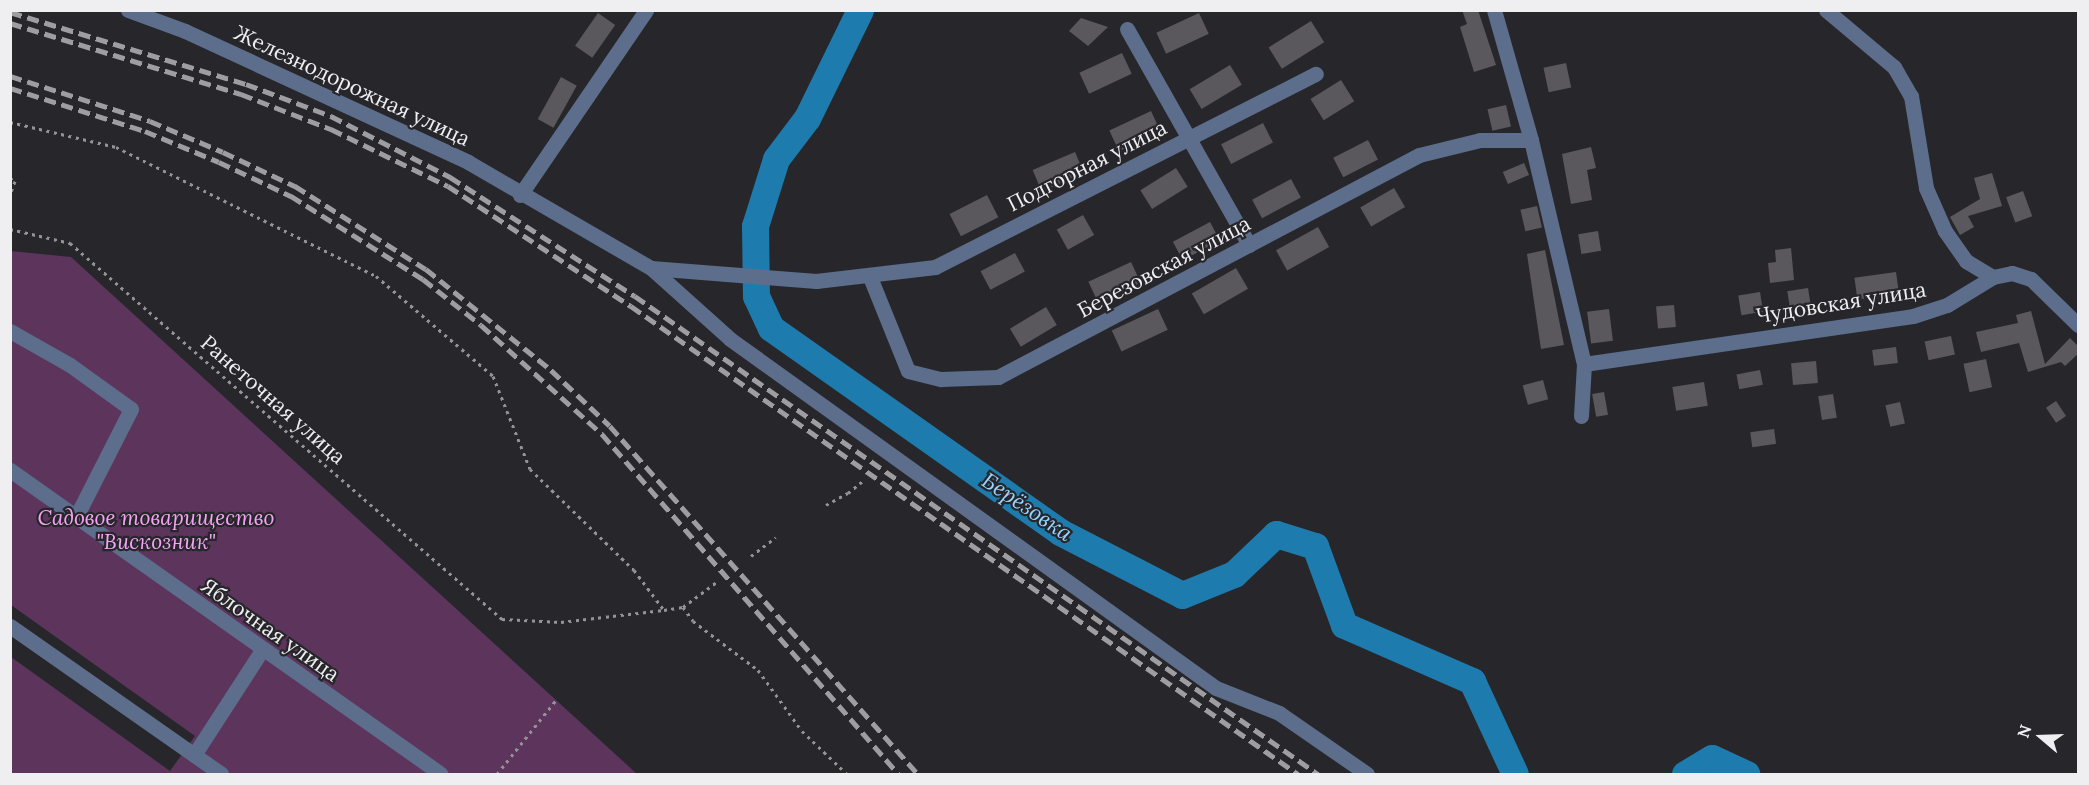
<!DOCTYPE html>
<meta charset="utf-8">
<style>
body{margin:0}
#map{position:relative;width:2089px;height:785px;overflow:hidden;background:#27272b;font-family:Lora,serif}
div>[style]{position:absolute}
.green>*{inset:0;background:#5c345c}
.river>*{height:27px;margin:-13.5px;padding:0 13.5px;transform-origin:13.5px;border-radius:13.5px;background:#1e7bad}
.building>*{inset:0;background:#5a585c;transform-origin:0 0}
.path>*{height:3px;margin-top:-1.5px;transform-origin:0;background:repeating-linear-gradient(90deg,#949497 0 3px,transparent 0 7.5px)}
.minor>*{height:15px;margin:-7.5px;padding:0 7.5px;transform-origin:7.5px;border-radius:7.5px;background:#5c6e8b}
.rail>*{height:4.5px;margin-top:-2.25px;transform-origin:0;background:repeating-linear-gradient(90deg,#9e9ea2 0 12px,transparent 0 18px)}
span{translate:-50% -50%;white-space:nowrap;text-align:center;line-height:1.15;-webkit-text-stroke:4.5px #27272b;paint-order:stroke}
.street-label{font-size:21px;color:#efeff2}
.park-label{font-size:21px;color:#f6a3f6;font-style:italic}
.water-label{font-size:22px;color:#97d5ff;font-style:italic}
.frame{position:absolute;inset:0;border:12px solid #efeff2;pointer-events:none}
.north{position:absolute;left:2011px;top:707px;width:60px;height:60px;-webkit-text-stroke:4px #27272b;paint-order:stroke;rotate:289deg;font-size:16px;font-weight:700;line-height:24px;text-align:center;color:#efeff2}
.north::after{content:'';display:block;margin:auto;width:21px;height:27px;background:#efeff2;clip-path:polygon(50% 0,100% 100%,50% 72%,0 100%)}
</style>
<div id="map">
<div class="green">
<div style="clip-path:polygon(11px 251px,71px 257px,637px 774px,11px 774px,11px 657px,170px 771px,195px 736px,11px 605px)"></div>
</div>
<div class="river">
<div style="left:860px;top:10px;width:120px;rotate:116.1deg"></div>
<div style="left:807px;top:118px;width:51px;rotate:127.1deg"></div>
<div style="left:776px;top:159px;width:70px;rotate:107.4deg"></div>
<div style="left:755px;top:226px;width:70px;rotate:89.2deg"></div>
<div style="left:756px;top:296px;width:35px;rotate:65deg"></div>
<div style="left:771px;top:328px;width:354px;rotate:35.2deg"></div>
<div style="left:1060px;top:532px;width:137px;rotate:27.3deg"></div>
<div style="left:1182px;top:595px;width:56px;rotate:-22deg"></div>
<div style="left:1234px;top:574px;width:58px;rotate:-43.6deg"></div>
<div style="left:1276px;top:534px;width:41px;rotate:17.1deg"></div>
<div style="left:1315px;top:546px;width:84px;rotate:69.8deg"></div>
<div style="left:1344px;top:625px;width:140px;rotate:23.6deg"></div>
<div style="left:1472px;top:681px;width:102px;rotate:65.2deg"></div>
<div style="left:1685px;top:774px;width:31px;rotate:-31deg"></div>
<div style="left:1712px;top:758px;width:38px;rotate:25deg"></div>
</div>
<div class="building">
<div style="clip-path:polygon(1462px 10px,1478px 10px,1496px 65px,1474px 72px,1460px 27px,1467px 24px)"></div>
<div style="left:598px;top:13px;width:21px;height:40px;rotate:35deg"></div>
<div style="left:1199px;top:13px;width:23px;height:47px;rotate:65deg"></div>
<div style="clip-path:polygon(1081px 18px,1108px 27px,1088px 46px,1069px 31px)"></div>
<div style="left:1311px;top:21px;width:25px;height:50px;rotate:58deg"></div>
<div style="left:1122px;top:53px;width:23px;height:47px;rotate:65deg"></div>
<div style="left:1566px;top:63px;width:25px;height:23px;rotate:78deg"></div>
<div style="left:1230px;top:65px;width:23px;height:47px;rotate:59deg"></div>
<div style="left:561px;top:77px;width:18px;height:48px;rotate:29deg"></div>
<div style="left:1341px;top:80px;width:25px;height:36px;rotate:58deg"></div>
<div style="left:1506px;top:105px;width:22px;height:19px;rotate:77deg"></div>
<div style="left:1151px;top:111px;width:23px;height:46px;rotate:65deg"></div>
<div style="left:1263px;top:123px;width:22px;height:47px;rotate:63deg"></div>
<div style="left:1368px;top:140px;width:22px;height:39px;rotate:63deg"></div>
<div style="clip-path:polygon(1591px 147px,1596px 168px,1587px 170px,1592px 200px,1571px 204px,1562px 154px)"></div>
<div style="left:1075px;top:152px;width:23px;height:46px;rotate:67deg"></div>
<div style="left:1524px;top:163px;width:13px;height:23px;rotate:67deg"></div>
<div style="left:1176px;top:168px;width:22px;height:42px;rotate:58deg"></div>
<div style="clip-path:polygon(1992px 173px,2002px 206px,1968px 216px,1974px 227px,1960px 235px,1950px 217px,1980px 199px,1974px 178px)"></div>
<div style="left:1291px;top:179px;width:21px;height:44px;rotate:62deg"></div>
<div style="left:1394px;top:188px;width:22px;height:39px;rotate:60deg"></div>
<div style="left:2023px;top:191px;width:27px;height:18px;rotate:70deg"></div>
<div style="left:987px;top:195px;width:25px;height:42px;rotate:63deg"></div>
<div style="left:1537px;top:206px;width:22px;height:17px;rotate:77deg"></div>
<div style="left:1083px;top:215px;width:23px;height:30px;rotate:61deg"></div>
<div style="left:1210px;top:222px;width:21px;height:42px;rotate:62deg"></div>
<div style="left:1318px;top:227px;width:23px;height:48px;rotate:61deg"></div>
<div style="left:1598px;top:231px;width:20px;height:20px;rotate:81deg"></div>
<div style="clip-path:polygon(1791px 248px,1794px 280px,1770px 283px,1768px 263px,1776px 262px,1775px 250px)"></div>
<div style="clip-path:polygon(1545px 250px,1564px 345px,1541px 349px,1527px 254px)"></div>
<div style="left:1015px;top:253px;width:21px;height:39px;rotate:62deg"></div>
<div style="left:1131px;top:262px;width:23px;height:47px;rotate:65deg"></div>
<div style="left:1236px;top:268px;width:24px;height:51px;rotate:60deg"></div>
<div style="left:1896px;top:272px;width:22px;height:42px;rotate:82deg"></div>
<div style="left:1808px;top:288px;width:19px;height:21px;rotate:81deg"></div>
<div style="left:1760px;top:292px;width:20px;height:22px;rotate:81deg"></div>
<div style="left:1674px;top:305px;width:22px;height:18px;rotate:85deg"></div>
<div style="left:1046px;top:307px;width:21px;height:42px;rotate:59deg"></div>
<div style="left:1158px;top:309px;width:23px;height:51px;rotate:65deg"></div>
<div style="left:1609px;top:309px;width:32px;height:22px;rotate:83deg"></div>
<div style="clip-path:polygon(2031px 311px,2045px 364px,2070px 338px,2079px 347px,2079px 353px,2065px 366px,2061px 362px,2028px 372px,2019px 343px,1981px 352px,1976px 332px,2018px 323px,2016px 315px)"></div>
<div style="left:1951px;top:336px;width:19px;height:27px;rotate:78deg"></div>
<div style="left:1896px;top:347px;width:16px;height:24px;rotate:83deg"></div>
<div style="left:1986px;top:359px;width:29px;height:23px;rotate:78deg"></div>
<div style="left:1816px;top:361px;width:22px;height:25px;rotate:85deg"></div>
<div style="left:1760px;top:370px;width:15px;height:24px;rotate:79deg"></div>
<div style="left:1543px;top:380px;width:20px;height:21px;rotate:75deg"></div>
<div style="left:1704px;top:382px;width:24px;height:32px;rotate:81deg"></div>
<div style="left:1604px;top:392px;width:23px;height:12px;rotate:80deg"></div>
<div style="left:1833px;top:394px;width:24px;height:15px;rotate:81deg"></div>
<div style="left:2056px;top:401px;width:18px;height:12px;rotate:56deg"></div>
<div style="left:1900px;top:402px;width:22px;height:15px;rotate:77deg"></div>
<div style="left:1774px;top:429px;width:15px;height:24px;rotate:82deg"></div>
</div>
<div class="path">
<div style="left:10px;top:122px;width:109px;rotate:13.3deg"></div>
<div style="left:116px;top:147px;width:290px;rotate:26.4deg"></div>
<div style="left:376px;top:276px;width:154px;rotate:40.5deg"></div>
<div style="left:493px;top:376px;width:100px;rotate:68.3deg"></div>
<div style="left:530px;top:469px;width:145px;rotate:44.2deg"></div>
<div style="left:634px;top:570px;width:50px;rotate:53.1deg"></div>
<div style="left:664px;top:610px;width:19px;rotate:-9deg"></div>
<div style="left:683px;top:607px;width:17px;rotate:54deg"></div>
<div style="left:693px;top:621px;width:81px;rotate:37deg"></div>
<div style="left:758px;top:670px;width:75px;rotate:54.2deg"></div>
<div style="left:802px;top:731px;width:62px;rotate:43.7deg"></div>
<div style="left:10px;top:178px;width:6px;rotate:31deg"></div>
<div style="left:15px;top:181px;width:15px;rotate:110deg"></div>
<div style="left:10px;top:229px;width:62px;rotate:13.1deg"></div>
<div style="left:70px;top:243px;width:573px;rotate:41.04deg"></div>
<div style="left:502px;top:619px;width:59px;rotate:2.9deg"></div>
<div style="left:561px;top:622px;width:103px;rotate:-6.7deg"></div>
<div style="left:826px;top:505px;width:25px;rotate:-29deg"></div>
<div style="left:848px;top:493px;width:22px;rotate:-39deg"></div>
<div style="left:751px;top:556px;width:31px;rotate:-37deg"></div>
<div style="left:683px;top:607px;width:44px;rotate:-36.6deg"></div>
<div style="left:497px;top:774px;width:95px;rotate:-51.4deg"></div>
</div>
<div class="minor">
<div style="left:128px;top:10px;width:61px;rotate:20.2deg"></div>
<div style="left:185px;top:31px;width:312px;rotate:24.8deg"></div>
<div style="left:468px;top:162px;width:211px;rotate:30.1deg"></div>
<div style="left:651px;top:268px;width:106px;rotate:41.9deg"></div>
<div style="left:730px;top:339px;width:598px;rotate:35.68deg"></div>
<div style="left:1216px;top:688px;width:68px;rotate:21.6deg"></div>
<div style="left:1279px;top:713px;width:107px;rotate:34.7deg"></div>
<div style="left:1494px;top:10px;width:135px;rotate:74.1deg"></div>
<div style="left:1531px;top:140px;width:230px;rotate:76.7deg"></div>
<div style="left:1584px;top:364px;width:52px;rotate:93.3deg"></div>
<div style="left:1826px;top:10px;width:89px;rotate:40deg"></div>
<div style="left:1894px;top:67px;width:34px;rotate:60deg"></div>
<div style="left:1911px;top:96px;width:93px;rotate:80.7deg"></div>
<div style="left:1926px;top:188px;width:47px;rotate:66.2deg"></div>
<div style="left:1945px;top:231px;width:37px;rotate:55deg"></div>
<div style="left:1966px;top:261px;width:31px;rotate:31deg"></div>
<div style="left:1127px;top:29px;width:248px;rotate:60.5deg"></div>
<div style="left:520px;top:195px;width:224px;rotate:-55.7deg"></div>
<div style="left:651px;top:268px;width:166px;rotate:4.5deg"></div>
<div style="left:816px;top:281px;width:120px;rotate:-6.7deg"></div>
<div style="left:935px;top:267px;width:427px;rotate:-26.9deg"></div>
<div style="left:870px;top:277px;width:101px;rotate:68deg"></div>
<div style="left:908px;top:371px;width:34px;rotate:14deg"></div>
<div style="left:941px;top:379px;width:57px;rotate:-2deg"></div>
<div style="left:998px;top:377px;width:476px;rotate:-27.8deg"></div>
<div style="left:1419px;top:155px;width:63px;rotate:-13.8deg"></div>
<div style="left:1480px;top:140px;width:51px"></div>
<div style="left:10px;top:331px;width:69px;rotate:29.5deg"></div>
<div style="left:70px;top:365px;width:75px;rotate:35.8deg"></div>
<div style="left:131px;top:409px;width:121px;rotate:117deg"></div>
<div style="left:1584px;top:364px;width:332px;rotate:-8.3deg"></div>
<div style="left:1913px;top:316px;width:36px;rotate:-18deg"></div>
<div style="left:1947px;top:305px;width:54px;rotate:-31.3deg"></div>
<div style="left:1993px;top:277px;width:19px;rotate:-12deg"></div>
<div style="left:2012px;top:273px;width:20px;rotate:18deg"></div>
<div style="left:2031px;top:279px;width:66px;rotate:44.4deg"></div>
<div style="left:10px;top:470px;width:527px;rotate:35.2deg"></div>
<div style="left:10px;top:626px;width:258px;rotate:35deg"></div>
<div style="left:194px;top:755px;width:125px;rotate:-57.1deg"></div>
</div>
<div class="rail">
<div style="left:10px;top:12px;width:247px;rotate:17deg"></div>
<div style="left:246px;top:84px;width:91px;rotate:20.6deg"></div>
<div style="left:331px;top:116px;width:134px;rotate:27.1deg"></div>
<div style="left:450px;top:177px;width:220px;rotate:32.8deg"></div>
<div style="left:635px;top:296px;width:834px;rotate:34.99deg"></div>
<div style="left:10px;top:23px;width:242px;rotate:17.1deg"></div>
<div style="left:241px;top:94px;width:97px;rotate:21.3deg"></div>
<div style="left:331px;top:129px;width:130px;rotate:26deg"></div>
<div style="left:448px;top:186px;width:219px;rotate:33.3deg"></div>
<div style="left:631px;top:306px;width:815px;rotate:35.06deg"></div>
<div style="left:10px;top:76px;width:147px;rotate:17.8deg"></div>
<div style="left:150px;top:121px;width:79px;rotate:23deg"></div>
<div style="left:223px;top:152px;width:80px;rotate:25.3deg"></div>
<div style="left:295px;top:186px;width:155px;rotate:32.4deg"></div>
<div style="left:426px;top:269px;width:161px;rotate:38.9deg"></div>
<div style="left:551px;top:370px;width:81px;rotate:43.5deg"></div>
<div style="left:610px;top:426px;width:465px;rotate:48.5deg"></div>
<div style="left:10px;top:88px;width:142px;rotate:17.7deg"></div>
<div style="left:145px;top:131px;width:80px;rotate:22.7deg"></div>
<div style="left:219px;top:162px;width:80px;rotate:25.3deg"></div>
<div style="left:291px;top:196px;width:156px;rotate:32.2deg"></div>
<div style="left:423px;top:279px;width:74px;rotate:38.4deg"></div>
<div style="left:481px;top:325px;width:163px;rotate:42deg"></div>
<div style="left:602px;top:434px;width:451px;rotate:48.9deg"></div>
</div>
<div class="street-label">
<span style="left:352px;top:86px;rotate:25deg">Железнодорожная улица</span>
<span style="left:1087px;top:166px;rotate:-27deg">Подгорная улица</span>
<span style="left:1164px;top:267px;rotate:-28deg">Березовская улица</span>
<span style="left:1841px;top:303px;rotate:-9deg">Чудовская улица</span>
<span style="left:273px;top:400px;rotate:41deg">Ранеточная улица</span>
<span style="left:270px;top:630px;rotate:35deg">Яблочная улица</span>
</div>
<div class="park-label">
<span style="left:156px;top:530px">Садовое товарищество<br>"Вискозник"</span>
</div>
<div class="water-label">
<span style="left:1027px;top:507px;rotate:34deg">Берёзовка</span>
</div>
<div class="frame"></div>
<div class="north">N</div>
</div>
